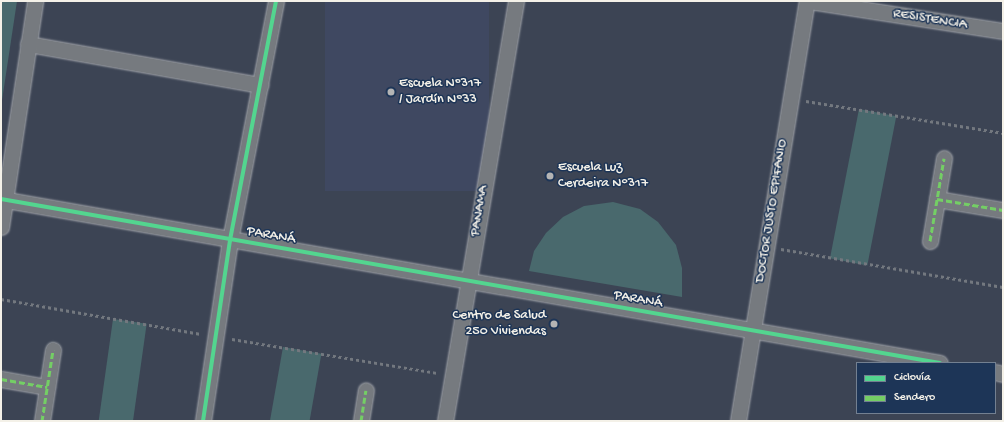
<!DOCTYPE html>
<meta charset="utf-8">
<style>
body{margin:0}
#map{position:relative;width:1004px;height:422px;overflow:hidden;background:#3c4454;font-family:"Gochi Hand",sans-serif}
div>[style]{position:absolute}
.built>*{inset:0;background:#3f4861;transform-origin:0 0}
.green>*{inset:0;background:#49696d;transform-origin:0 0}
.path>*{height:2.5px;margin-top:-1.25px;transform-origin:0;background:repeating-linear-gradient(90deg,#73787f 0 3px,transparent 0 6px)}
.roads{filter:drop-shadow(0 0 1px #9fa2a8) drop-shadow(0 0 1px #9fa2a8)}
.street>*{height:15px;margin:-7.5px;padding:0 7.5px;transform-origin:7.5px;border-radius:7.5px;background:#767a7f}
.quiet>*{height:3px;margin-top:-1.5px;transform-origin:0;background:repeating-linear-gradient(90deg,#74ce65 0 6px,transparent 0 9px)}
.cycleway>*{height:4px;margin:-2px;padding:0 2px;transform-origin:2px;border-radius:2px;background:#53d58f}
.dots>*{width:11px;height:11px;translate:-50% -50%;box-sizing:border-box;border:2px solid #1d3557;border-radius:50%}
span{translate:-50% -50%;white-space:nowrap;text-align:center;line-height:1.15;-webkit-text-stroke:3px #1d3557;paint-order:stroke}
.street-label{font-size:14px;color:#f4f1e8}
.poi-label{font-size:14px;color:#f4f1e8}
.left{translate:0 -50%;text-align:left}
.right{translate:-100% -50%;text-align:right}
.frame{position:absolute;inset:0;border:2px solid #f4f1e8;pointer-events:none}
.legend{position:absolute;left:856px;top:362px;width:140px;height:52px;box-sizing:border-box;background:#1d3557;border:1px solid #738091;margin:0;padding:5px 7px;list-style:none;font-size:12px;color:#f4f1e8}
.legend li{display:flex;align-items:center;gap:8px;height:20px}
.legend b{width:20px;border:1px solid #738091}
</style>
<div id="map">
<div class="built">
<div style="left:325px;top:1px;width:164px;height:190px"></div>
</div>
<div class="green">
<div style="clip-path:polygon(1px 1px,17px 1px,1px 107px)"></div>
<div style="left:859px;top:109px;width:38px;height:152px;rotate:11deg"></div>
<div style="clip-path:polygon(613px 202px,640px 209px,658px 222px,676px 245px,682px 268px,682px 297px,529px 271px,534px 251px,546px 233px,563px 217px,584px 206px)"></div>
<div style="left:113px;top:319px;width:34px;height:103px;rotate:8deg"></div>
<div style="left:283px;top:347px;width:39px;height:75px;rotate:10deg"></div>
</div>
<div class="path">
<div style="left:806px;top:101px;width:200px;rotate:9.2deg"></div>
<div style="left:781px;top:249px;width:225px;rotate:9.7deg"></div>
<div style="left:1px;top:299px;width:203px;rotate:9.9deg"></div>
<div style="left:232px;top:339px;width:209px;rotate:9.4deg"></div>
</div>
<div class="roads">
<div class="street">
<div style="left:809px;top:1px;width:196px;rotate:8.8deg"></div>
<div style="left:28px;top:44px;width:236px;rotate:10deg"></div>
<div style="left:1px;top:199px;width:953px;rotate:9.91deg"></div>
<div style="left:937px;top:199px;width:67px;rotate:9.5deg"></div>
<div style="left:1px;top:227px;width:229px;rotate:-81.4deg"></div>
<div style="left:930px;top:241px;width:84px;rotate:-80.4deg"></div>
<div style="left:995px;top:372px;width:8px;rotate:14deg"></div>
<div style="left:1px;top:379px;width:47px;rotate:9.9deg"></div>
<div style="left:42px;top:421px;width:72px;rotate:-81.2deg"></div>
<div style="left:203px;top:421px;width:183px;rotate:-81.5deg"></div>
<div style="left:230px;top:240px;width:243px;rotate:-79.1deg"></div>
<div style="left:361px;top:421px;width:31px;rotate:-81deg"></div>
<div style="left:445px;top:421px;width:426px;rotate:-80.4deg"></div>
<div style="left:738px;top:421px;width:426px;rotate:-80.7deg"></div>
</div>
</div>
<div class="quiet">
<div style="left:937px;top:199px;width:67px;rotate:9.5deg"></div>
<div style="left:930px;top:241px;width:84px;rotate:-80.4deg"></div>
<div style="left:1px;top:379px;width:47px;rotate:9.9deg"></div>
<div style="left:42px;top:421px;width:72px;rotate:-81.2deg"></div>
<div style="left:361px;top:421px;width:31px;rotate:-81deg"></div>
</div>
<div class="cycleway">
<div style="left:1px;top:199px;width:953px;rotate:9.91deg"></div>
<div style="left:203px;top:421px;width:183px;rotate:-81.5deg"></div>
<div style="left:230px;top:240px;width:243px;rotate:-79.1deg"></div>
</div>
<div class="dots">
<div style="left:391px;top:92px;background:#b4b4b4"></div>
<div style="left:550px;top:176px;background:#b4b4b4"></div>
<div style="left:554px;top:324px;background:#b4b4b4"></div>
</div>
<div class="street-label">
<span style="left:930px;top:20px;rotate:9deg">RESISTENCIA</span>
<span style="left:480px;top:211px;rotate:-80deg">PANAMA</span>
<span style="left:772px;top:211px;rotate:-81deg">DOCTOR JUSTO EPIFANIO</span>
<span style="left:271px;top:236px;rotate:10deg">PARANÁ</span>
<span style="left:638px;top:300px;rotate:10deg">PARANÁ</span>
</div>
<div class="poi-label">
<span class="left" style="left:399px;top:92px">Escuela Nº317<br>/ Jardín Nº33</span>
<span class="left" style="left:558px;top:176px">Escuela Luz<br>Cerdeira N°317</span>
<span class="right" style="left:546px;top:324px">Centro de Salud<br>250 Viviendas</span>
</div>
<div class="frame"></div>
<ul class="legend">
<li><b style="height:5px;background:#53d58f"></b>Ciclovía</li>
<li><b style="height:5px;background:#74ce65"></b>Sendero</li>
</ul>
</div>
